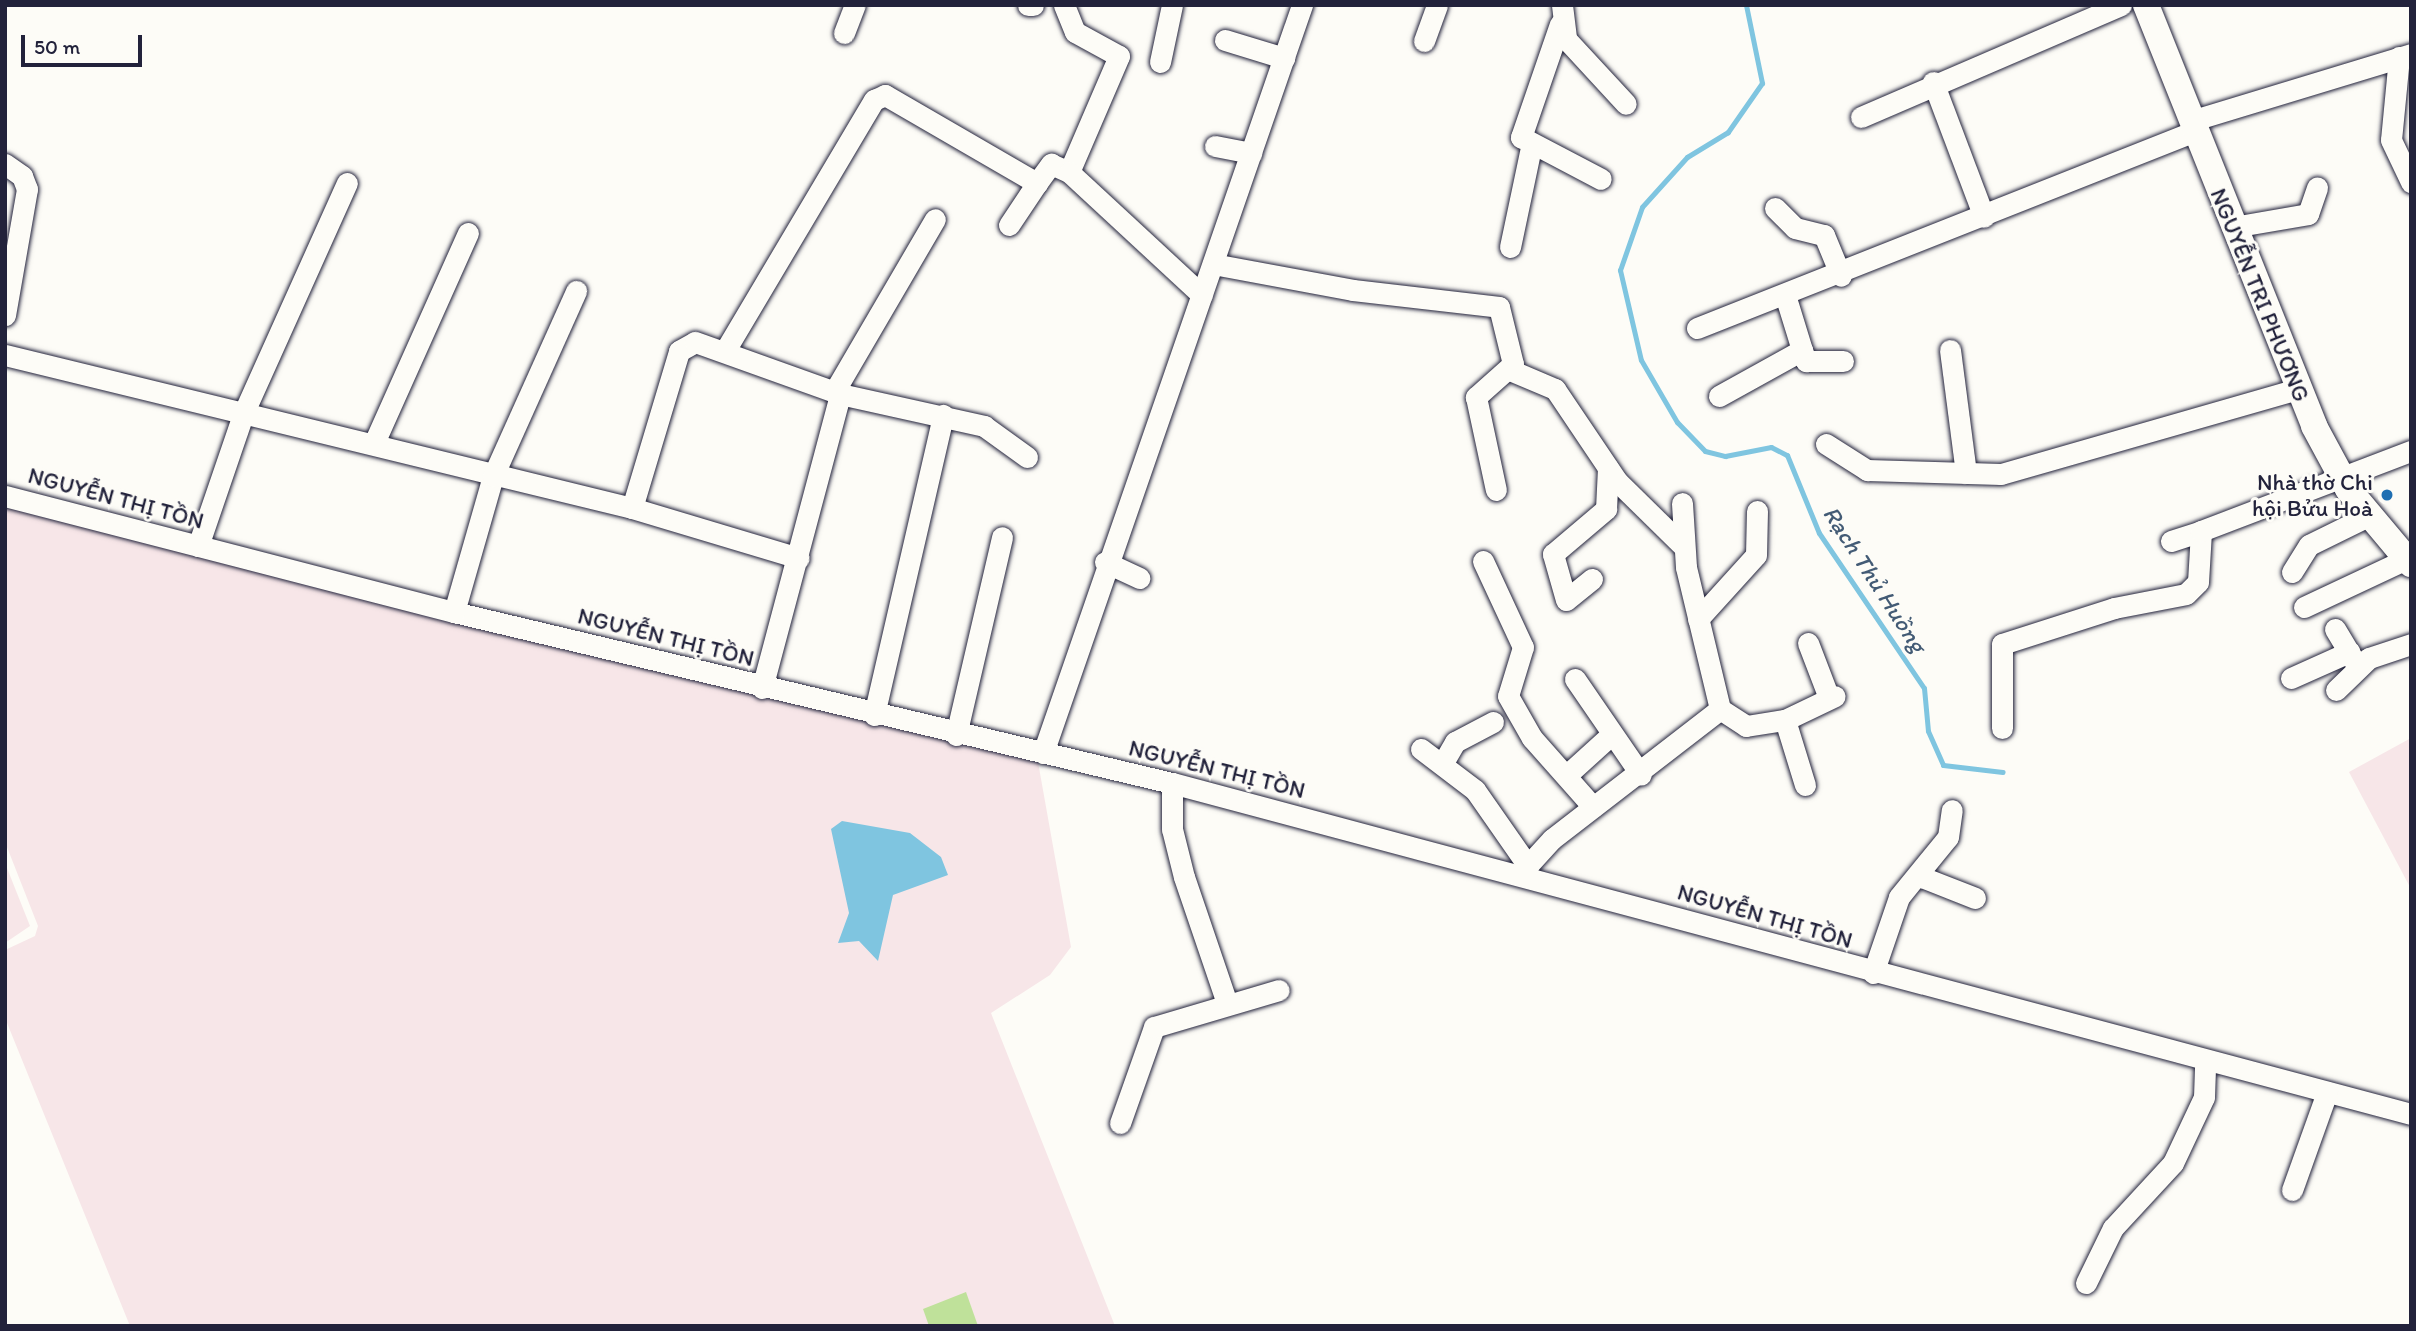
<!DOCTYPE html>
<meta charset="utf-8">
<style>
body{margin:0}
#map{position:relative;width:2416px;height:1331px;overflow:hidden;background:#fdfcf7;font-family:Itim,sans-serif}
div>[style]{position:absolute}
.built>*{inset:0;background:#f7e6e8}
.green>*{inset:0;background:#bfe19a}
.water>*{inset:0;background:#7fc5e0}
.stream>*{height:5px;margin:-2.5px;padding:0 2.5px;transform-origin:2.5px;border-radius:2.5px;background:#7fc5e0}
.roads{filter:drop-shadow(0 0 2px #22223b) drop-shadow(0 0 2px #22223b)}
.minor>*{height:21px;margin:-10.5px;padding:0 10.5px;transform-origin:10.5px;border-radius:10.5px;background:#fdfcf7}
.major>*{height:26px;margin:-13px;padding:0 13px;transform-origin:13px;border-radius:13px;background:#fdfcf7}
.dots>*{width:19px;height:19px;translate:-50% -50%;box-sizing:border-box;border:4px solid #fdfcf7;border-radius:50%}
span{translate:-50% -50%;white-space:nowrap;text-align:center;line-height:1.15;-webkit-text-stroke:6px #fdfcf7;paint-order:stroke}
.street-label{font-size:23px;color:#22223b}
.poi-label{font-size:23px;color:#22223b}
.right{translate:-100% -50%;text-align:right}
.water-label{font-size:24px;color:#435b75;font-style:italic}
.frame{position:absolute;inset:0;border:7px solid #22223b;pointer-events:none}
.scale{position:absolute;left:21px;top:35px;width:121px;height:32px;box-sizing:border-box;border:4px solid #22223b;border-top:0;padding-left:9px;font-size:21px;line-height:24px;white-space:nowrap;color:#22223b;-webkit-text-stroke:5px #fdfcf7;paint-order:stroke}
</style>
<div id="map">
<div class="built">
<div style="clip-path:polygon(5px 505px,1038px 762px,1071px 947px,1050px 975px,991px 1013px,1115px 1326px,130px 1326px,5px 1018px,5px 950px,35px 936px,38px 926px,5px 842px)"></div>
<div style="clip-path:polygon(2411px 738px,2411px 889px,2349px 772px)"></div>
<div style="clip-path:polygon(5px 863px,30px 926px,5px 943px)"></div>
</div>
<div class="green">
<div style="clip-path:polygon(966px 1292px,978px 1326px,929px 1326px,923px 1309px)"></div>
</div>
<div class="water">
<div style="clip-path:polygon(842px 821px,910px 833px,941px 857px,948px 875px,893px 895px,878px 961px,859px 941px,838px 943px,849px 913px,831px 829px)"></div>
</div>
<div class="stream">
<div style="left:1746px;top:5px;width:80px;rotate:78.4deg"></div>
<div style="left:1762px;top:83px;width:60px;rotate:124.8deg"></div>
<div style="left:1728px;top:132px;width:48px;rotate:148.6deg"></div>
<div style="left:1687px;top:157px;width:67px;rotate:132deg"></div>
<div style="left:1642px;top:207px;width:67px;rotate:109.2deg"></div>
<div style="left:1620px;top:270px;width:92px;rotate:76.9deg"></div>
<div style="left:1641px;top:360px;width:72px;rotate:59.9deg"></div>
<div style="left:1677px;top:422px;width:40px;rotate:46deg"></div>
<div style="left:1705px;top:451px;width:21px;rotate:14deg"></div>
<div style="left:1725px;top:456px;width:47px;rotate:-11.1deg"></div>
<div style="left:1771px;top:447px;width:18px;rotate:27deg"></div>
<div style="left:1787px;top:455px;width:84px;rotate:67.7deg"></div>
<div style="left:1819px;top:533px;width:187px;rotate:55.9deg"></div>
<div style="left:1924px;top:688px;width:43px;rotate:84.7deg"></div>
<div style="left:1928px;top:731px;width:37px;rotate:66deg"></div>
<div style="left:1943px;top:765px;width:60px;rotate:6.7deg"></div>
</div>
<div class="roads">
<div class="minor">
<div style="left:1028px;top:5px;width:5px"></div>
<div style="left:1064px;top:5px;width:29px;rotate:68deg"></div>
<div style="left:1075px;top:32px;width:50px;rotate:28.6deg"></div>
<div style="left:1119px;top:56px;width:126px;rotate:113.3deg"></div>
<div style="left:1562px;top:5px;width:34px;rotate:83deg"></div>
<div style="left:1566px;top:39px;width:88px;rotate:47.3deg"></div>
<div style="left:1560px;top:24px;width:120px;rotate:109deg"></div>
<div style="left:1521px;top:137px;width:90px;rotate:27.7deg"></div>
<div style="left:844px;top:33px;width:30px;rotate:-69deg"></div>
<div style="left:1225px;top:40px;width:62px;rotate:17deg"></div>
<div style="left:1424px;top:41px;width:38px;rotate:-70deg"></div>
<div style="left:2399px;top:57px;width:83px;rotate:95.5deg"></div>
<div style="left:2391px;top:140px;width:47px;rotate:64.5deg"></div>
<div style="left:1160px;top:62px;width:58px;rotate:-78.1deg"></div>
<div style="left:1933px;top:82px;width:144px;rotate:69.3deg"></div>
<div style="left:1861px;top:117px;width:283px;rotate:-23.3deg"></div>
<div style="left:2194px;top:120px;width:227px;rotate:-16.9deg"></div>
<div style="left:1215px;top:146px;width:37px;rotate:11deg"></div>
<div style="left:5px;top:164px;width:21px;rotate:35deg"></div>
<div style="left:22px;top:176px;width:14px;rotate:69deg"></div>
<div style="left:27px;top:189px;width:128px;rotate:99.9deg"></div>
<div style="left:1775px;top:208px;width:28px;rotate:45deg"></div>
<div style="left:1795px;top:228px;width:30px;rotate:14deg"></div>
<div style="left:1824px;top:235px;width:44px;rotate:67.5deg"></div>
<div style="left:1009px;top:225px;width:50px;rotate:-56.3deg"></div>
<div style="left:2233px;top:227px;width:76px;rotate:-9.8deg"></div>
<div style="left:2308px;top:214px;width:28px;rotate:-71deg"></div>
<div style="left:1510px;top:247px;width:102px;rotate:-78.1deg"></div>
<div style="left:1213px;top:264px;width:142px;rotate:10.5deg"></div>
<div style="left:1353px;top:290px;width:147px;rotate:6.6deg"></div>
<div style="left:1499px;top:307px;width:59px;rotate:76.2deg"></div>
<div style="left:1513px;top:364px;width:50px;rotate:138.3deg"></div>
<div style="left:1476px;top:397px;width:95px;rotate:77.9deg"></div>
<div style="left:1697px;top:328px;width:536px;rotate:-21.58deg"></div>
<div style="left:726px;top:349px;width:290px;rotate:-59.3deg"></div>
<div style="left:874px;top:100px;width:12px;rotate:-24deg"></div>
<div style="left:885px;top:95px;width:176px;rotate:30.1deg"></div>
<div style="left:1037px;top:183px;width:24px;rotate:-54deg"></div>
<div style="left:1051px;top:164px;width:20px;rotate:24deg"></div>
<div style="left:1069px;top:172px;width:181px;rotate:42.8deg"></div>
<div style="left:1802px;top:350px;width:12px;rotate:70deg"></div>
<div style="left:1806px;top:361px;width:37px"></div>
<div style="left:1950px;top:350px;width:124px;rotate:82.6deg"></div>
<div style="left:5px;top:355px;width:645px;rotate:13.71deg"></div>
<div style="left:632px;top:508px;width:174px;rotate:16.7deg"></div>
<div style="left:1510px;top:370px;width:49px;rotate:22.9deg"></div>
<div style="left:1555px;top:389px;width:111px;rotate:56deg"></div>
<div style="left:1617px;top:481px;width:90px;rotate:44.5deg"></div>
<div style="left:834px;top:392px;width:200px;rotate:-59.7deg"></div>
<div style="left:1719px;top:396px;width:95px;rotate:-29deg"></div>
<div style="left:1802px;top:350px;width:54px;rotate:-107.1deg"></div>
<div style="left:374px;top:443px;width:230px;rotate:-65.9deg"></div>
<div style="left:1826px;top:444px;width:49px;rotate:32.4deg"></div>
<div style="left:1867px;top:470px;width:134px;rotate:1.7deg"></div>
<div style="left:2001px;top:474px;width:308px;rotate:-16deg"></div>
<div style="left:5px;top:496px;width:464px;rotate:14.5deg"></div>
<div style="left:454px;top:612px;width:738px;rotate:13.4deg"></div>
<div style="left:1172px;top:783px;width:1282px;rotate:14.96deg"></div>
<div style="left:632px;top:508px;width:164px;rotate:-73.3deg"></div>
<div style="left:679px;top:351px;width:18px;rotate:-29deg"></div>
<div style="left:695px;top:342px;width:154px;rotate:19.7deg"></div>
<div style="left:840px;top:394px;width:148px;rotate:12.5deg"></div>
<div style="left:984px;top:426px;width:53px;rotate:35.8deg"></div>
<div style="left:2171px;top:541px;width:32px;rotate:-18deg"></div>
<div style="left:198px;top:546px;width:142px;rotate:-71.1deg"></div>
<div style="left:244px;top:412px;width:251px;rotate:-65.8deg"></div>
<div style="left:1483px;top:561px;width:95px;rotate:65.1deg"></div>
<div style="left:1523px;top:647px;width:51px;rotate:107deg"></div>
<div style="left:1508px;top:696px;width:48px;rotate:60.3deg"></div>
<div style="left:1532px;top:738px;width:92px;rotate:48.5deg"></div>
<div style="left:1105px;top:562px;width:38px;rotate:25deg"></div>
<div style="left:2292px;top:572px;width:32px;rotate:-58deg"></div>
<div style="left:2309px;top:545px;width:68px;rotate:-26.2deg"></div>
<div style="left:1592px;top:579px;width:33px;rotate:141deg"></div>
<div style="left:1566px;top:600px;width:48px;rotate:-105.8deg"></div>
<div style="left:1553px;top:554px;width:70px;rotate:-40.3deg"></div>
<div style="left:1606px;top:509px;width:41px;rotate:-87.2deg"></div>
<div style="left:2304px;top:607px;width:113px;rotate:-25.2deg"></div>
<div style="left:454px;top:612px;width:141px;rotate:-74deg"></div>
<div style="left:493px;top:476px;width:203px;rotate:-65.8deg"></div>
<div style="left:1698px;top:619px;width:86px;rotate:-47.8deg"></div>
<div style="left:1756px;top:555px;width:44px;rotate:-88.7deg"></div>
<div style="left:2335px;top:629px;width:41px;rotate:59deg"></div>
<div style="left:1808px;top:643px;width:59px;rotate:69.1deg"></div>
<div style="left:2291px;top:678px;width:64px;rotate:-24.1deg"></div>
<div style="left:1575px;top:679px;width:116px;rotate:55.5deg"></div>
<div style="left:762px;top:688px;width:304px;rotate:-75.1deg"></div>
<div style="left:2336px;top:690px;width:46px;rotate:-44.1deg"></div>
<div style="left:2369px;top:658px;width:44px;rotate:-18.4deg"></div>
<div style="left:1720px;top:709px;width:31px;rotate:33deg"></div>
<div style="left:1746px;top:726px;width:39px;rotate:-9deg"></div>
<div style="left:1785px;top:720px;width:68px;rotate:72.9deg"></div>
<div style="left:874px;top:715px;width:308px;rotate:-77deg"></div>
<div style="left:1785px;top:720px;width:55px;rotate:-25.6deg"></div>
<div style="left:2002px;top:728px;width:84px;rotate:-90deg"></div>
<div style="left:2002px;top:644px;width:118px;rotate:-17.8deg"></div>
<div style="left:2114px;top:608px;width:73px;rotate:-11deg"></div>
<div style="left:2186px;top:594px;width:17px;rotate:-45deg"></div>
<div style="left:2198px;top:582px;width:51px;rotate:-86.6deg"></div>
<div style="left:2201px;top:531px;width:225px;rotate:-20.9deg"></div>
<div style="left:956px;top:735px;width:203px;rotate:-76.9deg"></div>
<div style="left:1421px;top:749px;width:68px;rotate:37.2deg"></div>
<div style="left:1475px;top:790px;width:93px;rotate:55.1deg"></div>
<div style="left:1043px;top:753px;width:792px;rotate:-70.9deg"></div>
<div style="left:1444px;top:761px;width:22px;rotate:-60deg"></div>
<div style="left:1455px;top:742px;width:43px;rotate:-27.8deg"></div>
<div style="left:1569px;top:773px;width:58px;rotate:-42.2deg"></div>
<div style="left:1172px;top:783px;width:46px;rotate:90deg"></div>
<div style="left:1172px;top:829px;width:49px;rotate:76deg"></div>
<div style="left:1184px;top:877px;width:133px;rotate:71.2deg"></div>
<div style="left:1520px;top:874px;width:47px;rotate:-47.6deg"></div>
<div style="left:1552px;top:839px;width:212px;rotate:-37.7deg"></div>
<div style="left:1720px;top:709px;width:146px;rotate:-103.5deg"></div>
<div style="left:1686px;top:567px;width:64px;rotate:-93.6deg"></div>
<div style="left:1919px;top:876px;width:60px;rotate:21.4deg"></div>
<div style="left:1873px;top:973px;width:80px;rotate:-71.1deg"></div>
<div style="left:1899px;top:897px;width:77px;rotate:-50.8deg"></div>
<div style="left:1948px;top:837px;width:27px;rotate:-82deg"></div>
<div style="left:1120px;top:1123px;width:102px;rotate:-70.5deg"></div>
<div style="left:1154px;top:1027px;width:130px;rotate:-16.5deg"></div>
<div style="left:2292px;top:1190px;width:104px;rotate:-70.3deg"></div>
<div style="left:2086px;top:1283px;width:61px;rotate:-63.9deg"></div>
<div style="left:2113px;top:1228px;width:88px;rotate:-47.3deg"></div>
<div style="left:2173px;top:1163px;width:73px;rotate:-64.8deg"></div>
<div style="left:2204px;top:1097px;width:37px;rotate:-88deg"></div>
</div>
<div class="major">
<div style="left:2146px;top:5px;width:453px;rotate:68.2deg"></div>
<div style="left:2314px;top:426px;width:72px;rotate:61.6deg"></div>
<div style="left:2348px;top:489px;width:98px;rotate:50deg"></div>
</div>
</div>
<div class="dots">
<div style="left:2387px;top:495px;background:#1f6fb2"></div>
</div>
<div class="street-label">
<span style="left:2260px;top:295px;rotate:68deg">NGUYỄN TRI PHƯƠNG</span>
<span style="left:116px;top:498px;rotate:15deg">NGUYỄN THỊ TỒN</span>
<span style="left:666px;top:637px;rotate:14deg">NGUYỄN THỊ TỒN</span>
<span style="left:1217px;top:769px;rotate:14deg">NGUYỄN THỊ TỒN</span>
<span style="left:1765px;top:916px;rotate:16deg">NGUYỄN THỊ TỒN</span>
</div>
<div class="poi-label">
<span class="right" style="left:2373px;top:495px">Nhà thờ Chi<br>hội Bửu Hoà</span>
</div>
<div class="water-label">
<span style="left:1875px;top:579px;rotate:57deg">Rạch Thủ Huồng</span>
</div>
<div class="frame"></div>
<div class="scale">50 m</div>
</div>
